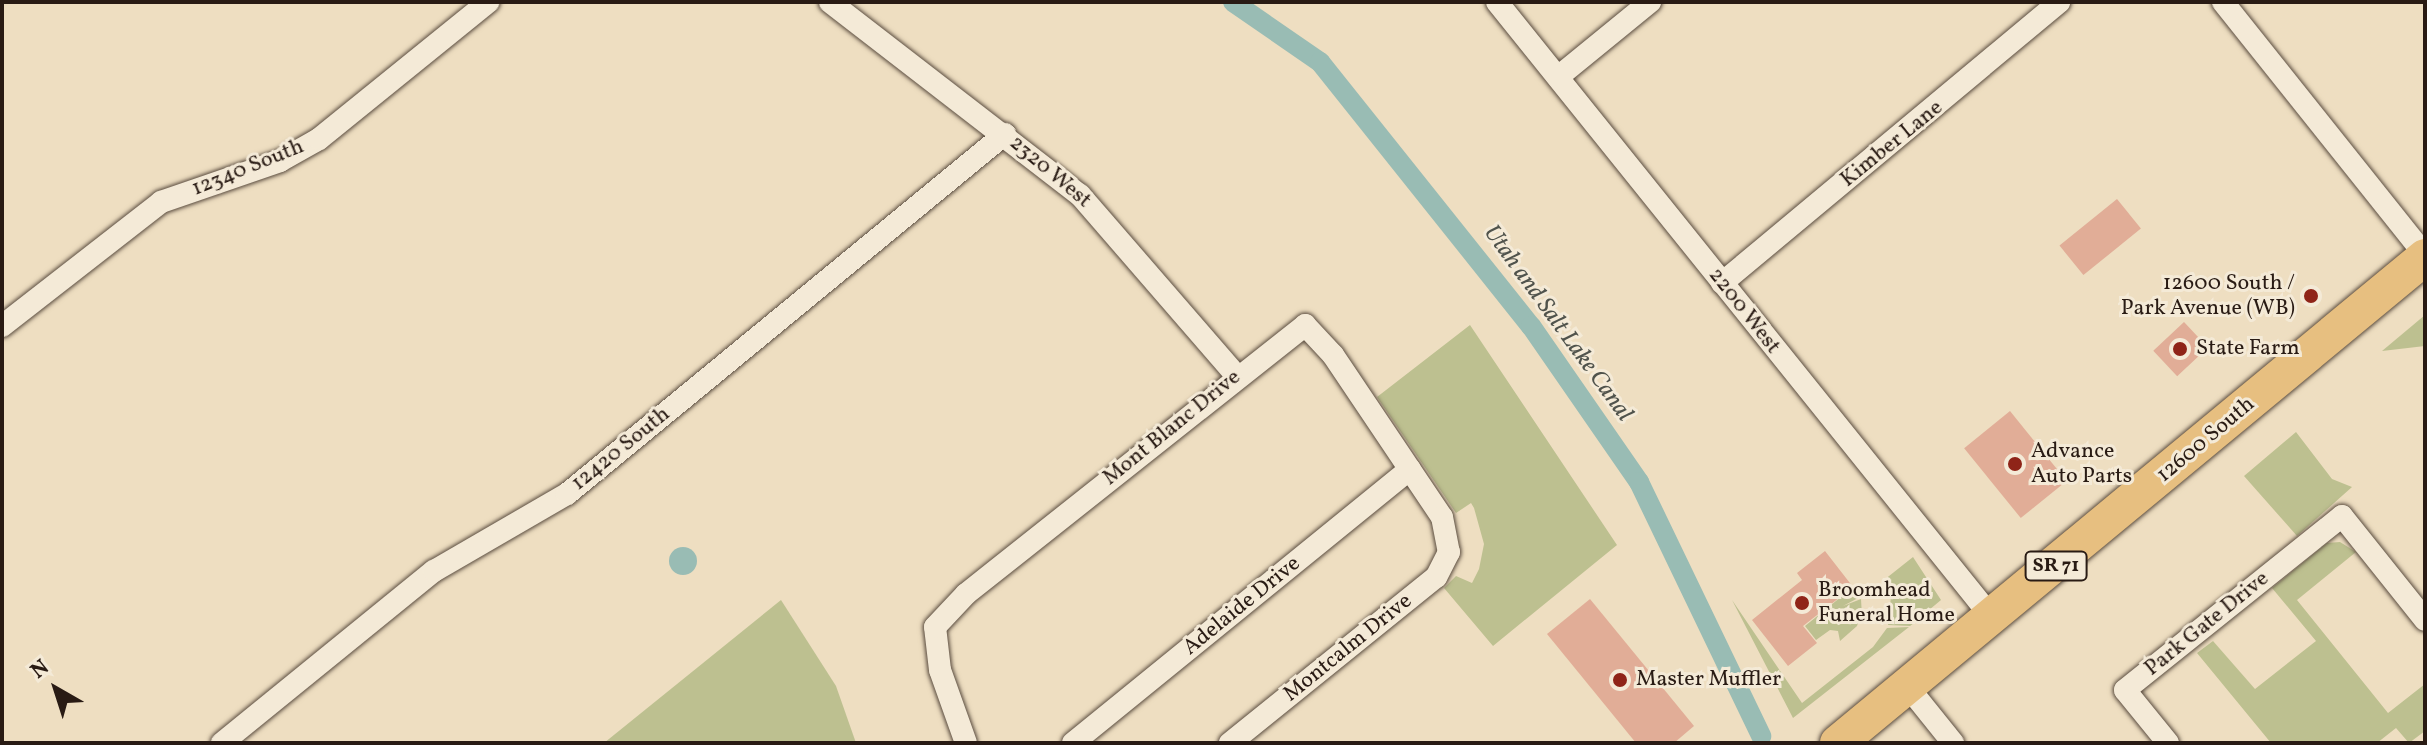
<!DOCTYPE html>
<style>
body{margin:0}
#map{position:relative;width:2427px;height:745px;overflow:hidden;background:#eedec1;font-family:Vollkorn,serif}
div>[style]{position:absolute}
.green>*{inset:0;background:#bdc090}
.water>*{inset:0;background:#99bcb4}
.round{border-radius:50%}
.canal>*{height:20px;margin:-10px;padding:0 10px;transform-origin:10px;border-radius:10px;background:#99bcb4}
.building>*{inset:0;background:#e1ad97;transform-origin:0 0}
.roads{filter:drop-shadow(0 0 2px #5a4c3f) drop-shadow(0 0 2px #5a4c3f)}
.street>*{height:22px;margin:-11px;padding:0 11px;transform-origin:11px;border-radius:11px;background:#f4ead7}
.primary>*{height:36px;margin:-18px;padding:0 18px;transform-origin:18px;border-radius:18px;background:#e7bf80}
.dots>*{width:22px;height:22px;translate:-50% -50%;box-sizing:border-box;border:4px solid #f4ead7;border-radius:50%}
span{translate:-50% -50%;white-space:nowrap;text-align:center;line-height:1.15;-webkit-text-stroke:6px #f4ead7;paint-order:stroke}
.shield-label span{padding:2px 6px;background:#f4ead7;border:2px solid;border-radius:6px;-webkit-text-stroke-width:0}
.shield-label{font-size:20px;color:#291b14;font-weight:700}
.street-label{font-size:22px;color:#291b14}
.poi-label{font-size:22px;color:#291b14}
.right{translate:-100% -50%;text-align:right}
.left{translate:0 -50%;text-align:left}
.water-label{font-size:24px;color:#50534c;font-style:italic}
.frame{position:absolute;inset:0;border:4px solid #291b14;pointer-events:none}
.north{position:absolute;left:16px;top:649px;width:80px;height:80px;-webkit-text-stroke:6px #f4ead7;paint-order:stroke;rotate:321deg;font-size:22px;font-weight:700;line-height:32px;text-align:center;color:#291b14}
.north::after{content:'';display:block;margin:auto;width:28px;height:36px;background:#291b14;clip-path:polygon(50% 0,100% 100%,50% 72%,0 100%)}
</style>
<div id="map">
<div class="green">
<div style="clip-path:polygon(2425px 315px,2425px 346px,2382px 351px)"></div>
<div style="clip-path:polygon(1470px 325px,1617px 545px,1493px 646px,1444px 588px,1456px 576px,1472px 583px,1479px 569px,1484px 544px,1474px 508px,1471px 503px,1456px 513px,1377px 397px)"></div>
<div style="clip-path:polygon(2296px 432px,2332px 479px,2352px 487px,2297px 536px,2244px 476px)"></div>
<div style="clip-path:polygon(2340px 542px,2356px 552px,2297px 600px,2388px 713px,2425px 684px,2425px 731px,2409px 743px,2396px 728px,2377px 743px,2271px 743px,2197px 653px,2213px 641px,2255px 689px,2316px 641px,2272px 588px,2327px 543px)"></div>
<div style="clip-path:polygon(1913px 557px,1941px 600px,1923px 615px,1915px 610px,1922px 617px,1910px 626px,1888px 625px,1891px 596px,1884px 580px)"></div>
<div style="clip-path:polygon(1852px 588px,1860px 597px,1843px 606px,1861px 599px,1862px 616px,1852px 613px,1844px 619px,1860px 617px,1857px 626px,1840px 641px,1838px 631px,1830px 630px,1816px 640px,1805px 626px)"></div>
<div style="clip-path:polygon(781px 600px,836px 686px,856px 743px,604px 743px)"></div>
<div style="clip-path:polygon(1732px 600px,1802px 703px,1873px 647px,1887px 628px,1909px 627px,1793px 718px)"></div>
</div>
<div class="water">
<div class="round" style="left:669px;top:547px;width:28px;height:28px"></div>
</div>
<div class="canal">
<div style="left:1233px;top:2px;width:106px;rotate:34.6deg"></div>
<div style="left:1320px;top:62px;width:338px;rotate:51.4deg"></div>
<div style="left:1531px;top:326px;width:190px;rotate:55.3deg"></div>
<div style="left:1639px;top:482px;width:282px;rotate:64.3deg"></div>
</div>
<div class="building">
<div style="left:2117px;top:199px;width:38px;height:74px;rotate:51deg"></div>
<div style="left:2184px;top:322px;width:35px;height:42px;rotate:47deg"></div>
<div style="left:2010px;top:411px;width:90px;height:59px;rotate:51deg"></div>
<div style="clip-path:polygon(1825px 551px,1853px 587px,1803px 626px,1817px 643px,1788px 666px,1752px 620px,1802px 580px,1797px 573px)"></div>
<div style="clip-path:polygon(1590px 599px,1694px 726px,1674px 743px,1636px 743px,1547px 634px)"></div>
</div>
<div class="roads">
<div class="street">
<div style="left:830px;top:2px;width:316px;rotate:37.7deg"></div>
<div style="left:1080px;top:195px;width:238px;rotate:49.1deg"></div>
<div style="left:1497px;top:2px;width:792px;rotate:51.2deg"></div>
<div style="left:2223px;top:2px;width:324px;rotate:51.4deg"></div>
<div style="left:1558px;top:77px;width:119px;rotate:-39.2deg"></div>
<div style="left:1722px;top:283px;width:439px;rotate:-39.8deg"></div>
<div style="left:2px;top:326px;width:202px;rotate:-37.9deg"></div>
<div style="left:161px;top:202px;width:126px;rotate:-19deg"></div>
<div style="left:280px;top:161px;width:45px;rotate:-29.4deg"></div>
<div style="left:319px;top:139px;width:218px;rotate:-39deg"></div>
<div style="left:1908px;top:687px;width:72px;rotate:51.2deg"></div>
<div style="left:222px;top:743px;width:273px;rotate:-39.1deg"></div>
<div style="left:434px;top:571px;width:154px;rotate:-30.1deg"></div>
<div style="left:567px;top:494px;width:567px;rotate:-39.42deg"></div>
<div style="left:966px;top:743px;width:77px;rotate:-109.6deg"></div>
<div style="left:940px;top:670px;width:43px;rotate:-96.6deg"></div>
<div style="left:935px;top:627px;width:45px;rotate:-46.8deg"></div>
<div style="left:966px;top:594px;width:433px;rotate:-38.4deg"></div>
<div style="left:1305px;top:325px;width:41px;rotate:47deg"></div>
<div style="left:1333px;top:355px;width:195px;rotate:56.1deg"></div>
<div style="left:1442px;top:517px;width:36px;rotate:79deg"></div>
<div style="left:1449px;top:552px;width:28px;rotate:117deg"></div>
<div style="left:1436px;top:577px;width:265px;rotate:141.1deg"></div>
<div style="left:1073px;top:743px;width:434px;rotate:-39.1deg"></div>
<div style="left:2168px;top:743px;width:68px;rotate:-129.1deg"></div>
<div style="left:2125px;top:690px;width:278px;rotate:-38.7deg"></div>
<div style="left:2342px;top:516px;width:133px;rotate:51.4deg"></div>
</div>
<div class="primary">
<div style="left:1838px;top:743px;width:762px;rotate:-39.62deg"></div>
</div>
</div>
<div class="dots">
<div style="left:2311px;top:296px;background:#8f2418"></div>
<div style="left:2180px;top:349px;background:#8f2418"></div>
<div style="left:2015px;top:464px;background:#8f2418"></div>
<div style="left:1802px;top:603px;background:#8f2418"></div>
<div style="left:1620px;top:680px;background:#8f2418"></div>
</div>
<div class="shield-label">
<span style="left:2056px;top:566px">SR 71</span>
</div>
<div class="street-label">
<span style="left:1892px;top:144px;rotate:-39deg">Kimber Lane</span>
<span style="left:248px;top:168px;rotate:-22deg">12340 South</span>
<span style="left:1050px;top:172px;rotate:40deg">2320 West</span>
<span style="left:1744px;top:311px;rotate:52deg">2200 West</span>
<span style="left:1172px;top:428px;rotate:-39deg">Mont Blanc Drive</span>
<span style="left:2206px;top:440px;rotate:-40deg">12600 South</span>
<span style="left:621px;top:449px;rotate:-39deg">12420 South</span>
<span style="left:1242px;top:606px;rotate:-39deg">Adelaide Drive</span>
<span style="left:2207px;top:624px;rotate:-39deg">Park Gate Drive</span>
<span style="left:1348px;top:648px;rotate:-39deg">Montcalm Drive</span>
</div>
<div class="poi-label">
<span class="right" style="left:2295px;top:296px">12600 South /<br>Park Avenue (WB)</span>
<span class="left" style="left:2196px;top:349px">State Farm</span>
<span class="left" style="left:2031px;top:464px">Advance<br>Auto Parts</span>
<span class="left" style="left:1818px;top:603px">Broomhead<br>Funeral Home</span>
<span class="left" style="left:1636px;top:680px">Master Muffler</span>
</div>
<div class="water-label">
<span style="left:1557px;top:324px;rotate:54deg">Utah and Salt Lake Canal</span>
</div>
<div class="frame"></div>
<div class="north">N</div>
</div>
